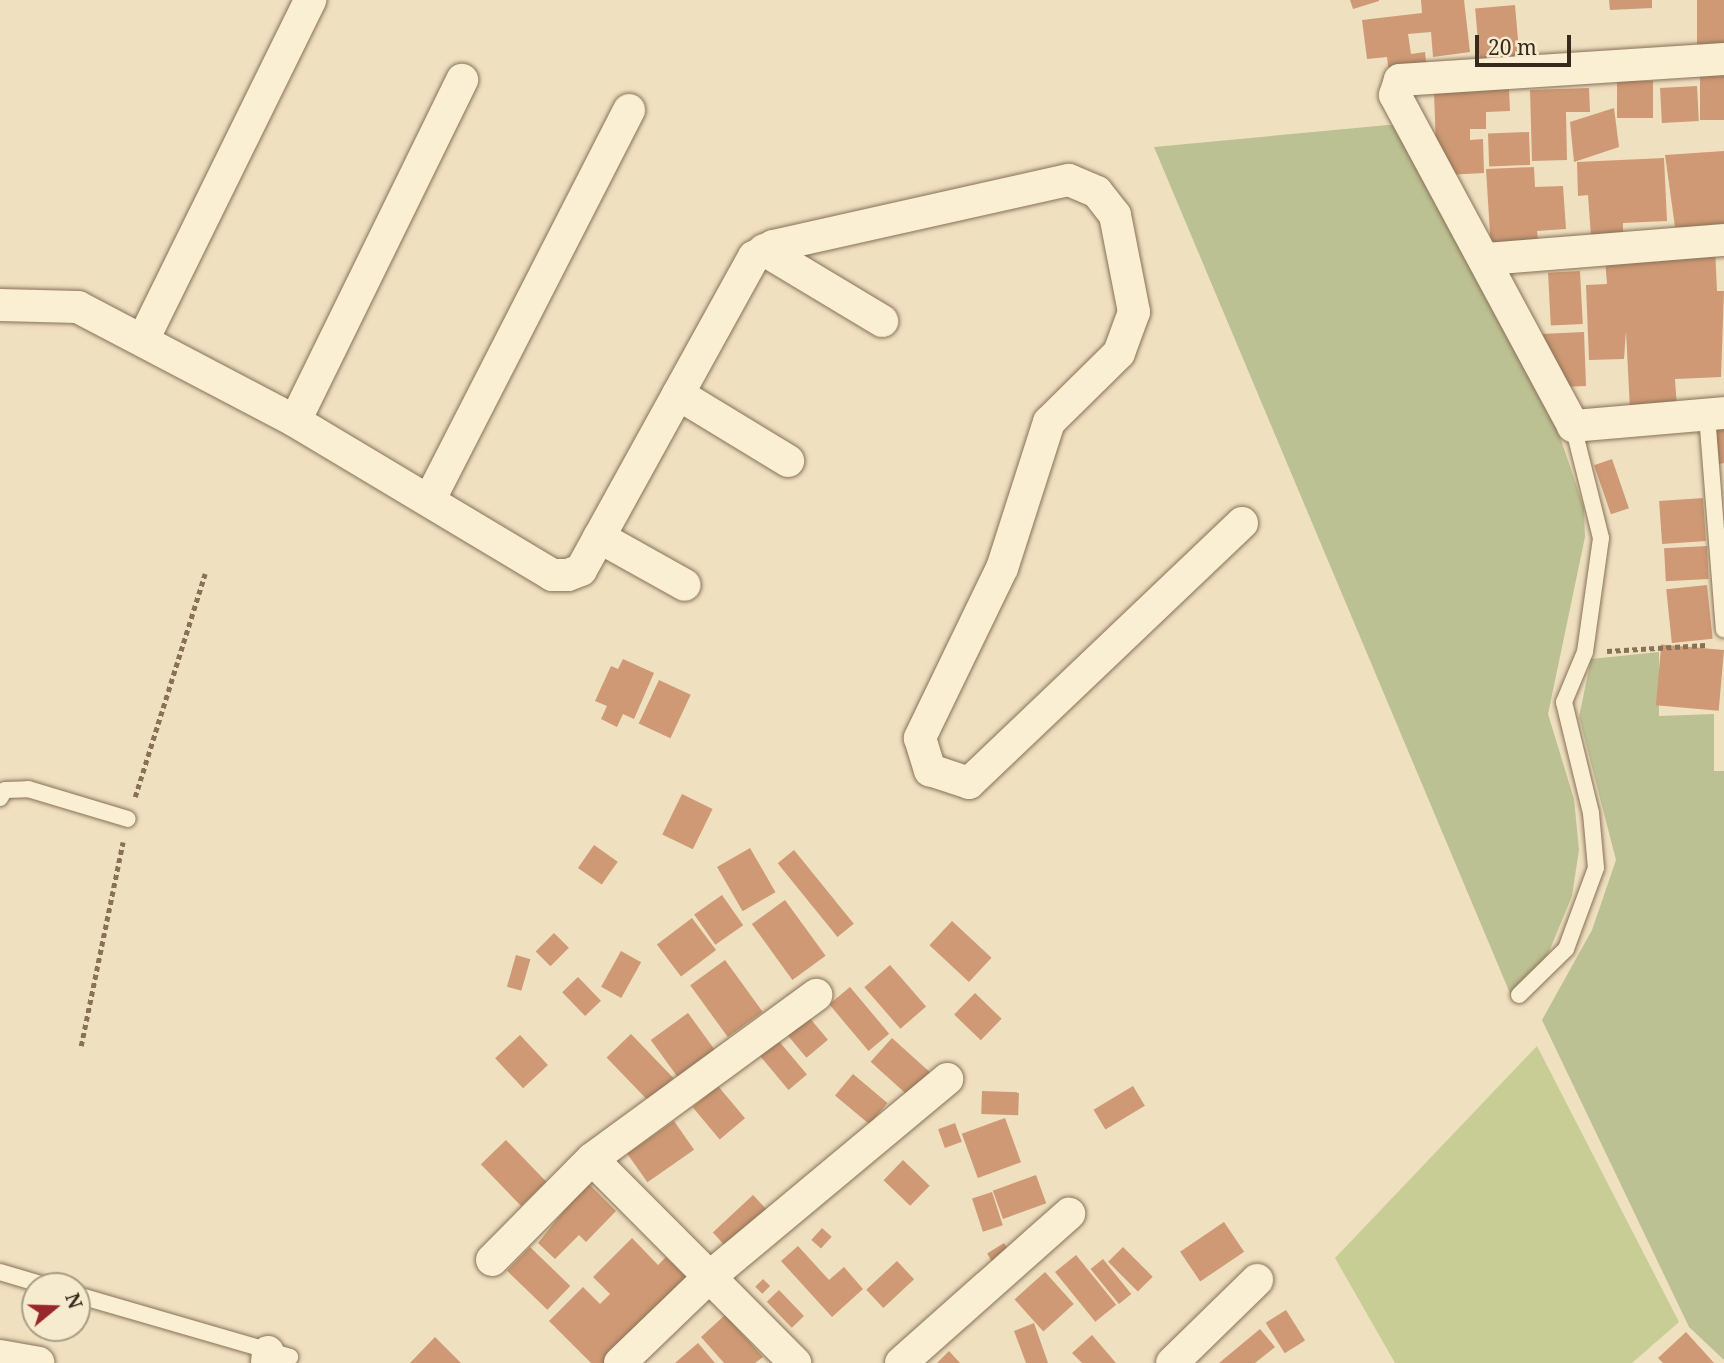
<!DOCTYPE html>
<style>
body{margin:0}
#map{position:relative;width:1724px;height:1363px;overflow:hidden;background:#efe0c0;font-family:"Noto Serif",serif}
div>[style]{position:absolute}
.green>*{inset:0;background:#c7cd94}
.cemetery>*{inset:0;background:#bcc193}
.building>*{inset:0;background:#ce9974;transform-origin:0 0}
.path>*{height:4.5px;margin-top:-2.25px;transform-origin:0;background:repeating-linear-gradient(90deg,#887157 0 5px,transparent 0 8.5px)}
.roads{filter:drop-shadow(0 0 2px #887157) drop-shadow(0 0 2px #887157)}
.service>*{height:16px;margin:-8px;padding:0 8px;transform-origin:8px;border-radius:8px;background:#faeed3}
.minor>*{height:32px;margin:-16px;padding:0 16px;transform-origin:16px;border-radius:16px;background:#faeed3}
span{translate:-50% -50%;white-space:nowrap;text-align:center;line-height:1.15;-webkit-text-stroke:5px #f6ebcf;paint-order:stroke}
.north{position:absolute;left:21px;top:1272px;width:70px;height:70px;box-sizing:border-box;background:#f6ebcf;border:2px solid #aa9d87;border-radius:50%;rotate:71deg;font-size:19px;font-weight:700;line-height:28px;text-align:center;color:#37291c}
.north::after{content:'';display:block;margin:auto;width:24px;height:32px;background:#992628;clip-path:polygon(50% 0,100% 100%,50% 72%,0 100%)}
.scale{position:absolute;left:1475px;top:35px;width:96px;height:32px;box-sizing:border-box;border:4px solid #37291c;border-top:0;padding-left:9px;font-size:21px;line-height:24px;white-space:nowrap;color:#37291c;-webkit-text-stroke:5px #f6ebcf;paint-order:stroke}
</style>
<div id="map">
<div class="green">
<div style="clip-path:polygon(1537px 1046px,1679px 1322px,1632px 1363px,1395px 1363px,1335px 1258px)"></div>
</div>
<div class="cemetery">
<div style="clip-path:polygon(1388px 125px,1410px 126px,1550px 407px,1584px 508px,1585px 537px,1548px 714px,1574px 799px,1579px 850px,1572px 896px,1548px 954px,1512px 998px,1154px 147px)"></div>
<div style="clip-path:polygon(1659px 652px,1659px 716px,1714px 714px,1714px 771px,1724px 771px,1724px 1360px,1689px 1327px,1542px 1020px,1592px 930px,1616px 860px,1579px 717px,1591px 659px)"></div>
</div>
<div class="building">
<div style="clip-path:polygon(1350px 0,1379px 0,1379px 1px,1353px 9px)"></div>
<div style="clip-path:polygon(1421px 0,1464px 0,1470px 52px,1433px 57px,1431px 32px,1408px 34px,1411px 54px,1425px 52px,1427px 69px,1389px 74px,1387px 57px,1367px 59px,1362px 20px,1422px 13px)"></div>
<div style="clip-path:polygon(1609px 0,1652px 0,1652px 8px,1610px 10px)"></div>
<div style="left:1697px;top:0;width:27px;height:54px"></div>
<div style="left:1515px;top:5px;width:53px;height:40px;rotate:85deg"></div>
<div style="left:1724px;top:75px;width:45px;height:24px;rotate:90deg"></div>
<div style="left:1617px;top:81px;width:36px;height:37px"></div>
<div style="left:1697px;top:86px;width:35px;height:37px;rotate:87deg"></div>
<div style="clip-path:polygon(1589px 88px,1590px 112px,1566px 112px,1567px 160px,1532px 161px,1530px 90px)"></div>
<div style="clip-path:polygon(1509px 89px,1510px 111px,1486px 112px,1486px 129px,1470px 129px,1470px 140px,1483px 139px,1484px 173px,1446px 175px,1436px 147px,1434px 93px)"></div>
<div style="clip-path:polygon(1614px 108px,1619px 147px,1574px 162px,1570px 122px)"></div>
<div style="left:1529px;top:132px;width:33px;height:41px;rotate:88deg"></div>
<div style="clip-path:polygon(1724px 151px,1724px 228px,1675px 227px,1665px 155px)"></div>
<div style="clip-path:polygon(1664px 158px,1667px 221px,1623px 223px,1623px 235px,1591px 237px,1588px 195px,1578px 196px,1577px 162px)"></div>
<div style="clip-path:polygon(1534px 167px,1535px 187px,1563px 186px,1566px 229px,1537px 231px,1539px 248px,1491px 250px,1486px 169px)"></div>
<div style="clip-path:polygon(1715px 247px,1717px 291px,1724px 291px,1721px 377px,1675px 379px,1677px 408px,1630px 410px,1626px 331px,1624px 359px,1589px 360px,1586px 285px,1607px 284px,1605px 259px)"></div>
<div style="left:1580px;top:271px;width:53px;height:32px;rotate:87deg"></div>
<div style="clip-path:polygon(1584px 332px,1586px 386px,1562px 387px,1541px 334px)"></div>
<div style="clip-path:polygon(1715px 421px,1724px 421px,1724px 463px,1719px 464px)"></div>
<div style="left:1612px;top:459px;width:52px;height:19px;rotate:71deg"></div>
<div style="left:1703px;top:498px;width:43px;height:44px;rotate:86deg"></div>
<div style="left:1707px;top:546px;width:33px;height:43px;rotate:87deg"></div>
<div style="left:1707px;top:585px;width:54px;height:41px;rotate:84deg"></div>
<div style="left:1724px;top:650px;width:61px;height:63px;rotate:95deg"></div>
<div style="clip-path:polygon(623px 659px,654px 673px,634px 719px,623px 714px,617px 727px,601px 719px,607px 706px,595px 701px,611px 666px,618px 669px)"></div>
<div style="left:659px;top:680px;width:35px;height:48px;rotate:25deg"></div>
<div style="left:682px;top:794px;width:34px;height:45px;rotate:26deg"></div>
<div style="left:594px;top:845px;width:29px;height:28px;rotate:35deg"></div>
<div style="left:750px;top:848px;width:51px;height:38px;rotate:60deg"></div>
<div style="left:794px;top:850px;width:95px;height:21px;rotate:51deg"></div>
<div style="left:722px;top:895px;width:37px;height:34px;rotate:55deg"></div>
<div style="left:785px;top:900px;width:69px;height:41px;rotate:54deg"></div>
<div style="left:692px;top:918px;width:40px;height:44px;rotate:53deg"></div>
<div style="left:952px;top:921px;width:54px;height:33px;rotate:43deg"></div>
<div style="left:554px;top:933px;width:21px;height:26px;rotate:45deg"></div>
<div style="left:621px;top:951px;width:23px;height:41px;rotate:29deg"></div>
<div style="left:516px;top:955px;width:15px;height:33px;rotate:16deg"></div>
<div style="left:725px;top:960px;width:64px;height:43px;rotate:54deg"></div>
<div style="left:890px;top:965px;width:55px;height:34px;rotate:49deg"></div>
<div style="left:578px;top:977px;width:33px;height:22px;rotate:46deg"></div>
<div style="left:850px;top:987px;width:61px;height:27px;rotate:50deg"></div>
<div style="left:975px;top:993px;width:37px;height:30px;rotate:44deg"></div>
<div style="left:688px;top:1013px;width:46px;height:46px;rotate:54deg"></div>
<div style="left:808px;top:1016px;width:31px;height:28px;rotate:50deg"></div>
<div style="left:631px;top:1034px;width:61px;height:34px;rotate:46deg"></div>
<div style="left:520px;top:1035px;width:41px;height:34px;rotate:47deg"></div>
<div style="left:892px;top:1038px;width:60px;height:32px;rotate:42deg"></div>
<div style="left:778px;top:1040px;width:45px;height:24px;rotate:50deg"></div>
<div style="left:853px;top:1074px;width:45px;height:28px;rotate:40deg"></div>
<div style="left:718px;top:1086px;width:42px;height:33px;rotate:50deg"></div>
<div style="left:1133px;top:1086px;width:23px;height:46px;rotate:59deg"></div>
<div style="left:982px;top:1091px;width:37px;height:23px;rotate:2deg"></div>
<div style="left:1005px;top:1118px;width:47px;height:46px;rotate:70deg"></div>
<div style="left:674px;top:1121px;width:35px;height:57px;rotate:55deg"></div>
<div style="left:955px;top:1123px;width:20px;height:18px;rotate:70deg"></div>
<div style="left:506px;top:1140px;width:58px;height:35px;rotate:46deg"></div>
<div style="left:903px;top:1160px;width:37px;height:28px;rotate:44deg"></div>
<div style="left:1036px;top:1175px;width:30px;height:46px;rotate:70deg"></div>
<div style="clip-path:polygon(587px 1182px,616px 1211px,586px 1242px,579px 1235px,555px 1259px,538px 1243px)"></div>
<div style="left:992px;top:1192px;width:35px;height:21px;rotate:72deg"></div>
<div style="left:753px;top:1195px;width:25px;height:55px;rotate:47deg"></div>
<div style="left:1224px;top:1222px;width:36px;height:53px;rotate:56deg"></div>
<div style="left:822px;top:1228px;width:13px;height:16px;rotate:42deg"></div>
<div style="clip-path:polygon(632px 1238px,658px 1265px,666px 1257px,692px 1283px,612px 1363px,591px 1363px,549px 1321px,583px 1287px,600px 1304px,610px 1294px,593px 1277px)"></div>
<div style="left:1004px;top:1243px;width:13px;height:20px;rotate:58deg"></div>
<div style="clip-path:polygon(798px 1246px,829px 1280px,844px 1267px,863px 1289px,832px 1317px,781px 1261px)"></div>
<div style="left:530px;top:1247px;width:56px;height:33px;rotate:44deg"></div>
<div style="left:1123px;top:1247px;width:42px;height:21px;rotate:45deg"></div>
<div style="left:1076px;top:1255px;width:64px;height:27px;rotate:51deg"></div>
<div style="left:1103px;top:1259px;width:45px;height:16px;rotate:51deg"></div>
<div style="left:897px;top:1261px;width:25px;height:42px;rotate:47deg"></div>
<div style="left:1045px;top:1272px;width:43px;height:41px;rotate:48deg"></div>
<div style="left:763px;top:1279px;width:10px;height:11px;rotate:45deg"></div>
<div style="left:779px;top:1290px;width:36px;height:17px;rotate:46deg"></div>
<div style="left:1286px;top:1310px;width:36px;height:24px;rotate:58deg"></div>
<div style="clip-path:polygon(725px 1315px,763px 1357px,755px 1363px,724px 1363px,701px 1337px)"></div>
<div style="clip-path:polygon(1034px 1323px,1048px 1363px,1026px 1363px,1014px 1331px)"></div>
<div style="clip-path:polygon(1260px 1329px,1275px 1347px,1255px 1363px,1219px 1363px)"></div>
<div style="clip-path:polygon(1686px 1332px,1714px 1363px,1663px 1363px,1658px 1358px)"></div>
<div style="clip-path:polygon(1092px 1335px,1116px 1363px,1082px 1363px,1072px 1353px)"></div>
<div style="clip-path:polygon(435px 1337px,461px 1363px,410px 1363px)"></div>
<div style="clip-path:polygon(698px 1343px,715px 1363px,675px 1363px)"></div>
<div style="clip-path:polygon(949px 1351px,960px 1363px,937px 1363px)"></div>
</div>
<div class="path">
<div style="left:1607px;top:651px;width:99px;rotate:-3.5deg"></div>
<div style="left:135px;top:797px;width:234px;rotate:-72.6deg"></div>
<div style="left:81px;top:1046px;width:208px;rotate:-78.4deg"></div>
</div>
<div class="roads">
<div class="service">
<div style="left:1707px;top:415px;width:215px;rotate:85.5deg"></div>
<div style="left:0;top:798px;width:9px;rotate:-58deg"></div>
<div style="left:5px;top:790px;width:23px;rotate:-2deg"></div>
<div style="left:28px;top:789px;width:104px;rotate:16.7deg"></div>
<div style="left:1519px;top:995px;width:66px;rotate:-44.4deg"></div>
<div style="left:1566px;top:949px;width:86px;rotate:-69.7deg"></div>
<div style="left:1596px;top:868px;width:55px;rotate:-95.2deg"></div>
<div style="left:1591px;top:813px;width:114px;rotate:-103.7deg"></div>
<div style="left:1564px;top:702px;width:54px;rotate:-67.2deg"></div>
<div style="left:1585px;top:652px;width:115px;rotate:-82deg"></div>
<div style="left:1601px;top:538px;width:115px;rotate:-104deg"></div>
<div style="left:0;top:1272px;width:49px;rotate:16.6deg"></div>
<div style="left:77px;top:1295px;width:222px;rotate:16.2deg"></div>
</div>
<div class="minor">
<div style="left:1724px;top:59px;width:325px;rotate:176.3deg"></div>
<div style="left:1400px;top:80px;width:16px;rotate:108deg"></div>
<div style="left:1395px;top:95px;width:376px;rotate:61.7deg"></div>
<div style="left:1573px;top:426px;width:152px;rotate:-4.9deg"></div>
<div style="left:764px;top:250px;width:138px;rotate:31deg"></div>
<div style="left:1487px;top:259px;width:238px;rotate:-4.6deg"></div>
<div style="left:0;top:305px;width:78px;rotate:1.5deg"></div>
<div style="left:78px;top:307px;width:245px;rotate:27.7deg"></div>
<div style="left:295px;top:421px;width:300px;rotate:30.9deg"></div>
<div style="left:552px;top:575px;width:16px"></div>
<div style="left:568px;top:575px;width:14px;rotate:-21deg"></div>
<div style="left:581px;top:570px;width:358px;rotate:-61.1deg"></div>
<div style="left:754px;top:257px;width:22px;rotate:-30deg"></div>
<div style="left:773px;top:246px;width:303px;rotate:-12.6deg"></div>
<div style="left:1069px;top:180px;width:30px;rotate:23deg"></div>
<div style="left:1097px;top:192px;width:29px;rotate:52deg"></div>
<div style="left:1115px;top:215px;width:99px;rotate:78.9deg"></div>
<div style="left:1134px;top:312px;width:44px;rotate:110.1deg"></div>
<div style="left:1119px;top:353px;width:98px;rotate:135.4deg"></div>
<div style="left:1049px;top:422px;width:153px;rotate:107.8deg"></div>
<div style="left:1002px;top:568px;width:189px;rotate:115.8deg"></div>
<div style="left:920px;top:738px;width:34px;rotate:73deg"></div>
<div style="left:930px;top:770px;width:41px;rotate:18.4deg"></div>
<div style="left:969px;top:783px;width:377px;rotate:-43.6deg"></div>
<div style="left:143px;top:340px;width:379px;rotate:-63.8deg"></div>
<div style="left:678px;top:394px;width:129px;rotate:31.3deg"></div>
<div style="left:295px;top:421px;width:380px;rotate:-63.9deg"></div>
<div style="left:430px;top:499px;width:437px;rotate:-62.9deg"></div>
<div style="left:599px;top:537px;width:98px;rotate:29.2deg"></div>
<div style="left:592px;top:1159px;width:288px;rotate:45.1deg"></div>
<div style="left:492px;top:1260px;width:142px;rotate:-45.3deg"></div>
<div style="left:592px;top:1159px;width:278px;rotate:-36.2deg"></div>
<div style="left:0;top:1356px;width:39px;rotate:10deg"></div>
<div style="left:267px;top:1363px;width:11px;rotate:-85deg"></div>
<div style="left:620px;top:1363px;width:120px;rotate:-44deg"></div>
<div style="left:706px;top:1280px;width:314px;rotate:-39.8deg"></div>
<div style="left:901px;top:1363px;width:225px;rotate:-41.6deg"></div>
<div style="left:1172px;top:1363px;width:119px;rotate:-44.3deg"></div>
</div>
</div>
<div class="north">N</div>
<div class="scale">20 m</div>
</div>
